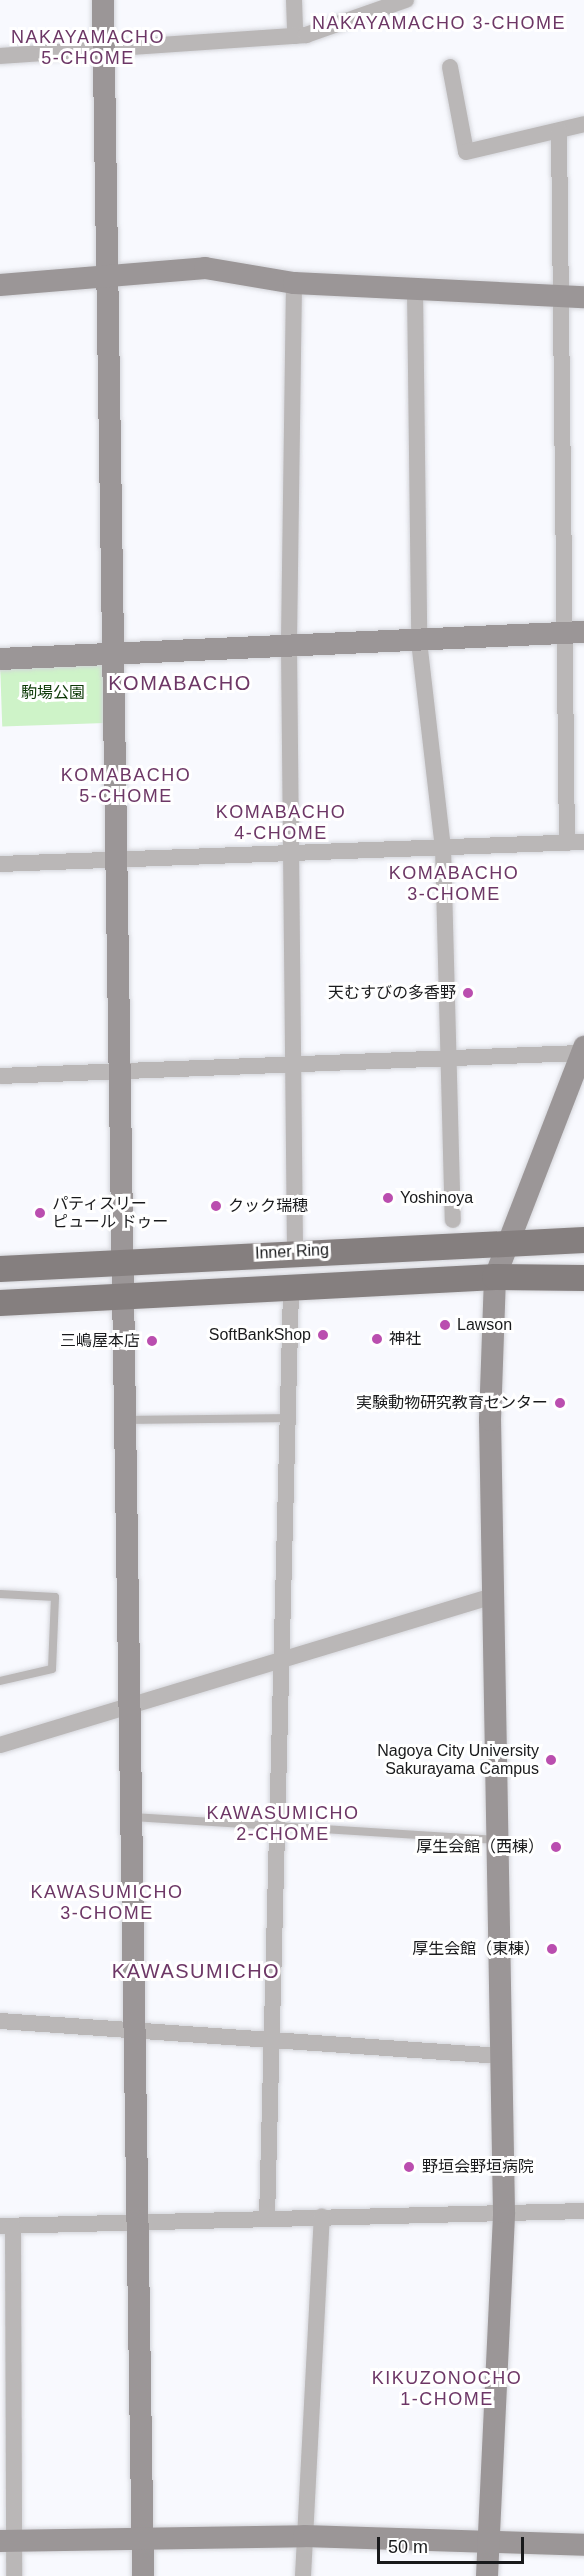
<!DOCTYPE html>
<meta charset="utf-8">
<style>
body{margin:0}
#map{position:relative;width:584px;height:2576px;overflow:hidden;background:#f8f9fe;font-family:Helvetica,"Noto Sans JP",sans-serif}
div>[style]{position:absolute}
.green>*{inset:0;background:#cef3c8;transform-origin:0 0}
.roads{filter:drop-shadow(0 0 2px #d4d5da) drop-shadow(0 0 2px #d4d5da)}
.lane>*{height:8px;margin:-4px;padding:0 4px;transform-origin:4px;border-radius:4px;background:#bab7b7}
.street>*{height:16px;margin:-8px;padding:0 8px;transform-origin:8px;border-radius:8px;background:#bab7b7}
.secondary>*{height:22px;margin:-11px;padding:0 11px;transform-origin:11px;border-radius:11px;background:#9b9697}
.primary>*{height:26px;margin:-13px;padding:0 13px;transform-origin:13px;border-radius:13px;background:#857f7f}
.dots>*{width:16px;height:16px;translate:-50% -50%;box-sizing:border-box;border:3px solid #fff;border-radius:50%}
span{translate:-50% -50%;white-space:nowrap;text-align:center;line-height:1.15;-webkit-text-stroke:6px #fff;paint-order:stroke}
.park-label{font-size:16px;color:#0d3907}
.poi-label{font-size:16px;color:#191a1c}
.right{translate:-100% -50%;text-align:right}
.left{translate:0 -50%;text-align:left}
.street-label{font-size:16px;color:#191a1c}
.neighbourhood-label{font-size:18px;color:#6d3766;letter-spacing:1.5px}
.quarter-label{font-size:20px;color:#6d3766;letter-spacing:1.5px}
.scale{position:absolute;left:377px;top:2537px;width:147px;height:27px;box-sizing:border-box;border:3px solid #191a1c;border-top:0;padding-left:8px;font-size:18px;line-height:21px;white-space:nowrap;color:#191a1c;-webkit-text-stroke:4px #fff;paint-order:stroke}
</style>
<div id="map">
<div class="green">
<div style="left:103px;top:660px;width:63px;height:103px;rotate:88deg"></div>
</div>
<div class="roads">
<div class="lane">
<div style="left:128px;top:1420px;width:161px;rotate:-0.7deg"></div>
<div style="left:0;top:1594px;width:55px;rotate:3.1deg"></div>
<div style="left:55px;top:1597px;width:72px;rotate:92.4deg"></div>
<div style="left:52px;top:1669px;width:53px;rotate:167deg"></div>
<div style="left:133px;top:1817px;width:365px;rotate:3.6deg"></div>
</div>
<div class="street">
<div style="left:294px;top:0;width:36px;rotate:88deg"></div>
<div style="left:0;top:56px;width:307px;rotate:-3.9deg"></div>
<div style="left:306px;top:35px;width:106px;rotate:-19.3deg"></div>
<div style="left:450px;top:67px;width:86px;rotate:79.3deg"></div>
<div style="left:466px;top:152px;width:121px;rotate:-13.3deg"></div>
<div style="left:559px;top:131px;width:712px;rotate:89.36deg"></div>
<div style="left:294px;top:283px;width:364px;rotate:90.8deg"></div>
<div style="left:289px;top:647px;width:605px;rotate:89.43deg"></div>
<div style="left:415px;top:289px;width:352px;rotate:89.3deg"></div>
<div style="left:419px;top:641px;width:207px;rotate:83.4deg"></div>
<div style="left:443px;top:847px;width:373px;rotate:88.5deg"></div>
<div style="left:0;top:864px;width:584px;rotate:-2.16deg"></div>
<div style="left:0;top:1076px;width:581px;rotate:-2.27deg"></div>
<div style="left:0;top:1745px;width:515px;rotate:-16.82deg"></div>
<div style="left:0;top:2021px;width:502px;rotate:4deg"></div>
<div style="left:267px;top:2219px;width:931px;rotate:-88.52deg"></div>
<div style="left:0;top:2226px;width:584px;rotate:-1.47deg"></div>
<div style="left:13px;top:2226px;width:350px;rotate:89.8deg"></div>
<div style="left:303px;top:2576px;width:360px;rotate:-87deg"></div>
</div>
<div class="secondary">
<div style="left:103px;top:0;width:2576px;rotate:89.11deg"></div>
<div style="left:0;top:285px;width:206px;rotate:-4.7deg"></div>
<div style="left:205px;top:268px;width:90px;rotate:9.6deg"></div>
<div style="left:294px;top:283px;width:290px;rotate:2.8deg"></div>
<div style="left:0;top:659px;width:585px;rotate:-2.65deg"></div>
<div style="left:0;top:2541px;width:304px;rotate:-0.9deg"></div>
<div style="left:304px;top:2536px;width:280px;rotate:1.8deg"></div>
<div style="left:487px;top:2576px;width:364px;rotate:-87.3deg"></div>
<div style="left:504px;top:2212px;width:792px;rotate:-91.01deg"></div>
<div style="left:490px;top:1420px;width:143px;rotate:-88deg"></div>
<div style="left:495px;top:1277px;width:247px;rotate:-68.8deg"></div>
</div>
<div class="primary">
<div style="left:0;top:1269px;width:585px;rotate:-2.84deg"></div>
<div style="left:0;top:1303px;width:496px;rotate:-3deg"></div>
<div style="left:495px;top:1277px;width:89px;rotate:0.6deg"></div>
</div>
</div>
<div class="dots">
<div style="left:468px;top:993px;background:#ba4eaf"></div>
<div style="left:388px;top:1198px;background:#ba4eaf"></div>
<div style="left:216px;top:1206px;background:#ba4eaf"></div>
<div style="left:40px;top:1213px;background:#ba4eaf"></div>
<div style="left:445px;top:1325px;background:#ba4eaf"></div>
<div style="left:323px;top:1335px;background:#ba4eaf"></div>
<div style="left:377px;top:1339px;background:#ba4eaf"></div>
<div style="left:152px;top:1341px;background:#ba4eaf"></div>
<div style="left:560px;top:1403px;background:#ba4eaf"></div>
<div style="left:551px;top:1760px;background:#ba4eaf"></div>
<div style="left:556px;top:1847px;background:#ba4eaf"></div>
<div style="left:552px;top:1949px;background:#ba4eaf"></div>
<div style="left:409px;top:2167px;background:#ba4eaf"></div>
</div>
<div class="park-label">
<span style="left:53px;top:693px">駒場公園</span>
</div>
<div class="poi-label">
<span class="right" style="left:456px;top:993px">天むすびの多香野</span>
<span class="left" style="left:400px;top:1198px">Yoshinoya</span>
<span class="left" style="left:52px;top:1213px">パティスリー<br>ピュール ドゥー</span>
<span class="left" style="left:228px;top:1206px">クック瑞穂</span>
<span class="left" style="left:457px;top:1325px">Lawson</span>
<span class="right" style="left:311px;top:1335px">SoftBankShop</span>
<span class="left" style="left:389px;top:1339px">神社</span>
<span class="right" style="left:140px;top:1341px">三嶋屋本店</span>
<span class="right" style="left:548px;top:1403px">実験動物研究教育センター</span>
<span class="right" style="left:539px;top:1760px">Nagoya City University<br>Sakurayama Campus</span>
<span class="right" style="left:544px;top:1847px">厚生会館（西棟）</span>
<span class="right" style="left:540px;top:1949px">厚生会館（東棟）</span>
<span class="left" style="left:422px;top:2167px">野垣会野垣病院</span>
</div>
<div class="street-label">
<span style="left:292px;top:1252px;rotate:-3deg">Inner Ring</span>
</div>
<div class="neighbourhood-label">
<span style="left:439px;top:23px">NAKAYAMACHO 3-CHOME</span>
<span style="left:88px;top:48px">NAKAYAMACHO<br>5-CHOME</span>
<span style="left:126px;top:786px">KOMABACHO<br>5-CHOME</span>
<span style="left:281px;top:823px">KOMABACHO<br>4-CHOME</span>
<span style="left:454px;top:884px">KOMABACHO<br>3-CHOME</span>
<span style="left:283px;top:1824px">KAWASUMICHO<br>2-CHOME</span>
<span style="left:107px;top:1903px">KAWASUMICHO<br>3-CHOME</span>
<span style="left:447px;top:2389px">KIKUZONOCHO<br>1-CHOME</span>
</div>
<div class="quarter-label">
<span style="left:180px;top:683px">KOMABACHO</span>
<span style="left:196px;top:1971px">KAWASUMICHO</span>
</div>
<div class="scale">50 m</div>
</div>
